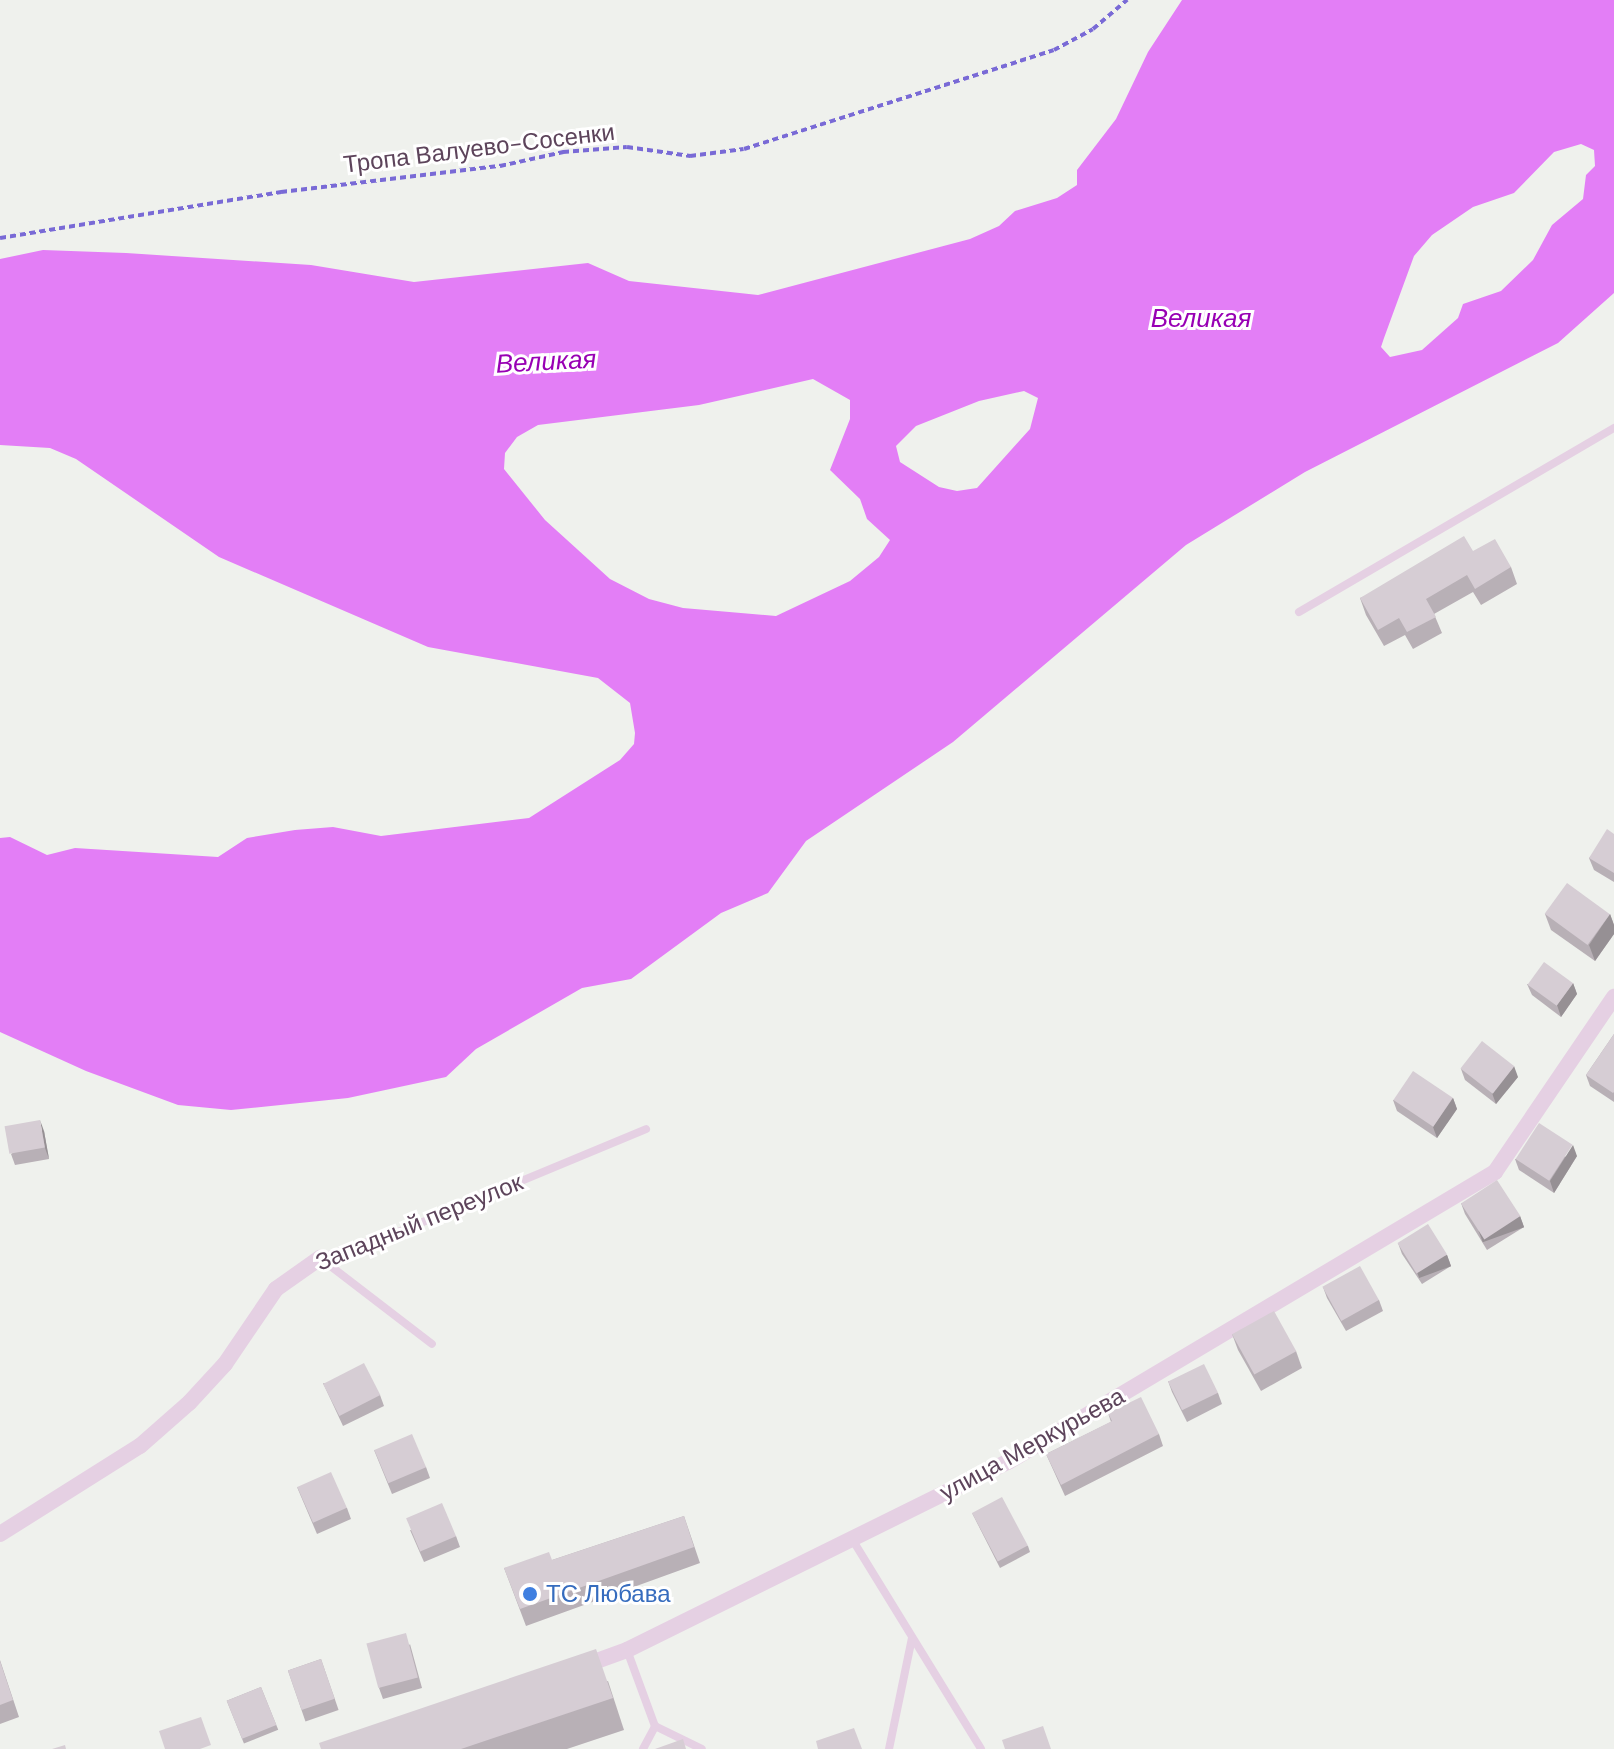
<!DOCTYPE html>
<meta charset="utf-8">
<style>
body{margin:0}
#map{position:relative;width:1614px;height:1749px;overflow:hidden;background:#eff1ed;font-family:"DM Sans",sans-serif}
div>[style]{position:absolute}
.water>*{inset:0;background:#e37ef6}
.path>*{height:4px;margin-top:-2px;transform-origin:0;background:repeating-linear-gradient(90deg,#796ad6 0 6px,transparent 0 10px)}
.lane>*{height:8px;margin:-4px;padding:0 4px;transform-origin:4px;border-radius:4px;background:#e5d0e3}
.street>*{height:16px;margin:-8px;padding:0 8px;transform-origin:8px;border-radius:8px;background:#e5d0e3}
.wall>*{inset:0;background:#b8b0b6;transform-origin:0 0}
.shaded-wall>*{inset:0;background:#969094;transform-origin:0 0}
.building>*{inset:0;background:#d6cdd4;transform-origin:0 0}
.dots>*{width:22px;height:22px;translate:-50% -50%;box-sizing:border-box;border:4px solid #fff;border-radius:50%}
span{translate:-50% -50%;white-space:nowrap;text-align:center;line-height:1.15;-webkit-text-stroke:6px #fff;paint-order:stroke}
.street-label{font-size:24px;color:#5d445b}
.shop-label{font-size:24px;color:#366cbe}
.left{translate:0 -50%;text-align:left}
.water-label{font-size:26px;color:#9800b4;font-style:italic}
</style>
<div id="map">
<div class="water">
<div style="clip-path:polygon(evenodd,1182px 0,1614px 0,1614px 293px,1558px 343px,1305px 472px,1186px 545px,953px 742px,806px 841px,768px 893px,721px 913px,631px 979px,582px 988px,476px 1049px,446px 1077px,348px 1098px,231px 1110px,178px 1105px,86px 1071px,0 1032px,0 838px,10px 837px,47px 855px,75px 848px,218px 857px,247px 838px,295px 830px,333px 827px,381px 836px,529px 818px,620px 760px,634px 744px,635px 733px,630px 703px,598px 678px,428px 647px,219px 557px,76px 459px,50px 448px,0 445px,0 259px,43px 250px,126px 253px,311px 265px,414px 282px,588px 263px,629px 281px,758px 295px,970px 239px,999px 226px,1015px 211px,1057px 198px,1077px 185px,1077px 170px,1116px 119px,1148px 52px,1182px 0,1581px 144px,1594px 150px,1595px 166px,1586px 175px,1583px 199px,1552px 225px,1533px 260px,1501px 291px,1463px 304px,1458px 318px,1422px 350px,1390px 357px,1381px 347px,1384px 338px,1414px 256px,1432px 235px,1473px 207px,1514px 193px,1554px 152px,1581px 144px,1182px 0,813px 379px,850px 400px,850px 419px,830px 470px,860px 499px,867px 519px,890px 540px,879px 557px,850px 581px,776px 616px,683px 608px,649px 599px,610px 579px,545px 520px,504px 469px,505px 453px,517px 437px,538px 425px,699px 405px,813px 379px,1182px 0,1024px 391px,1038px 398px,1030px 429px,977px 488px,957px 491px,939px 487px,900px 462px,896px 446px,916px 426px,979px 401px,1024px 391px)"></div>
</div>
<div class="path">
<div style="left:0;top:238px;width:285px;rotate:-9.3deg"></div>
<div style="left:281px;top:192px;width:221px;rotate:-6.8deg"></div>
<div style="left:500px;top:166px;width:65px;rotate:-12.5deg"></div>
<div style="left:563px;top:152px;width:64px;rotate:-4.5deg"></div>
<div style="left:627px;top:147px;width:64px;rotate:8.1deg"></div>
<div style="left:690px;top:156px;width:54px;rotate:-7.4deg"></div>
<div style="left:744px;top:149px;width:325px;rotate:-17.7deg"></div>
<div style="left:1054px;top:50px;width:44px;rotate:-28.3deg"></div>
<div style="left:1093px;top:29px;width:45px;rotate:-40.5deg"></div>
</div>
<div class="lane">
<div style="left:1299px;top:612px;width:365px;rotate:-30.3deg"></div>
<div style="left:320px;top:1258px;width:91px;rotate:-18.6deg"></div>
<div style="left:406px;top:1229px;width:260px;rotate:-22.6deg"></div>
<div style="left:320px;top:1258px;width:141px;rotate:37.5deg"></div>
<div style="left:852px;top:1539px;width:246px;rotate:58.4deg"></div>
<div style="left:627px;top:1650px;width:81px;rotate:69.8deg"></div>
<div style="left:655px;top:1726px;width:52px;rotate:26.1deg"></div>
<div style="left:643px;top:1749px;width:26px;rotate:-62deg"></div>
<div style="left:889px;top:1749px;width:113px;rotate:-78.3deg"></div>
</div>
<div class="street">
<div style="left:0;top:1534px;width:165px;rotate:-32.2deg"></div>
<div style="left:140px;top:1446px;width:65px;rotate:-41.3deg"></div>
<div style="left:189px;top:1403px;width:53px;rotate:-47.3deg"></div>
<div style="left:225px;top:1364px;width:91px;rotate:-55.8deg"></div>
<div style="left:276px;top:1289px;width:54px;rotate:-35.2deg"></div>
<div style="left:580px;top:1667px;width:50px;rotate:-19.9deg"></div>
<div style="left:627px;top:1650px;width:425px;rotate:-26.3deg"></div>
<div style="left:1008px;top:1462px;width:567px;rotate:-30.77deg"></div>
<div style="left:1495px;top:1172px;width:212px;rotate:-55.8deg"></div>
</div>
<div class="wall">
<div style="clip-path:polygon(1473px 551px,1511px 567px,1517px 584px,1481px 605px,1473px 592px,1434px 614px,1442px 633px,1413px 649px,1405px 635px,1384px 646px,1366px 615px,1360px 598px)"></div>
<div style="clip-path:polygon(1614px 834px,1614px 882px,1594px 870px,1589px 858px)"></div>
<div style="clip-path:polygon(1545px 914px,1610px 914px,1614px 925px,1614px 934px,1595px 961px,1551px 930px)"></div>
<div style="clip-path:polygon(1573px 983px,1577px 994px,1561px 1017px,1532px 995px,1527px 984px)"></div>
<div style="clip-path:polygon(1614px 1034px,1614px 1102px,1590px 1086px,1586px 1075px)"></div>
<div style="clip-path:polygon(1461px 1069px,1518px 1077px,1496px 1104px,1465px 1080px)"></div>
<div style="clip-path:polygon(1453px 1098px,1457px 1109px,1437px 1138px,1397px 1111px,1393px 1100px)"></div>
<div style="clip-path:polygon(44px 1131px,49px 1159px,15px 1165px,11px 1154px)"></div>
<div style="clip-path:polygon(1577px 1156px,1554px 1193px,1519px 1170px,1515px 1159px)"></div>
<div style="clip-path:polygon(1461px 1203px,1520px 1216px,1524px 1227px,1487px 1250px,1465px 1214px)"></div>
<div style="clip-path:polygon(1398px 1243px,1447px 1255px,1451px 1266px,1422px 1284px,1402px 1254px)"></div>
<div style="clip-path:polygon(1323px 1287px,1379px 1300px,1383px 1311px,1346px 1331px,1327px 1298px)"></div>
<div style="clip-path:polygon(1232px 1334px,1296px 1351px,1302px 1368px,1261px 1391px,1238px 1350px)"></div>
<div style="clip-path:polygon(1168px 1381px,1218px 1393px,1222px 1404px,1187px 1422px,1172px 1392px)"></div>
<div style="clip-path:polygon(323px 1383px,380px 1395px,384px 1406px,343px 1426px)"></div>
<div style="clip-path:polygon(1108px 1413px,1159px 1434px,1163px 1446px,1065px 1496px,1046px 1454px,1111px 1422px)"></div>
<div style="clip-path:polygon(374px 1450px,426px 1467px,430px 1478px,392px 1494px)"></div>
<div style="clip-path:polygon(297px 1487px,347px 1508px,351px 1519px,317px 1534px)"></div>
<div style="clip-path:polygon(972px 1513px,1028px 1546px,1030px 1552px,1000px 1568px)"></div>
<div style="clip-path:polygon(684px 1516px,700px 1563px,526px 1626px,504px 1568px,552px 1560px)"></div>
<div style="clip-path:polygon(410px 1530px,456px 1536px,460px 1547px,424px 1562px)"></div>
<div style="clip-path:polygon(410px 1644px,422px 1688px,383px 1699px,379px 1688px)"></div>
<div style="left:321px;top:1659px;width:54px;height:35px;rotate:71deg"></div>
<div style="clip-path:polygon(0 1660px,19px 1717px,0 1724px)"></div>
<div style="clip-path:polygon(608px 1681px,624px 1730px,567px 1749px,321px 1749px)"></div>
<div style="left:261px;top:1687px;width:46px;height:37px;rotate:68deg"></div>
</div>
<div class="shaded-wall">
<div style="clip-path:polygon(1610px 914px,1614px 925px,1614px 934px,1595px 961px,1589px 945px)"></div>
<div style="clip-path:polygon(1573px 983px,1577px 994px,1561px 1017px,1557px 1005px)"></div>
<div style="clip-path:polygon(1514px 1066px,1518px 1077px,1496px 1104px,1492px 1093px)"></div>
<div style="clip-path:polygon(1453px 1098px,1457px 1109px,1437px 1138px,1433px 1127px)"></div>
<div style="clip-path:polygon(40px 1120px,44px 1131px,49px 1159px,45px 1148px)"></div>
<div style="clip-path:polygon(1573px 1145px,1577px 1156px,1554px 1193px,1550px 1181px)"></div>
<div style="left:1520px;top:1216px;width:12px;height:44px;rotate:70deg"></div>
<div style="left:1447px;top:1255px;width:12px;height:34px;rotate:70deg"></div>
</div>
<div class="building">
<div style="clip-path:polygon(1464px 536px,1473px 551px,1495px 539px,1511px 567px,1475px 589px,1467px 575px,1426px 599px,1436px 617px,1407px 632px,1399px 618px,1378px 630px,1360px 598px)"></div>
<div style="clip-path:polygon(1607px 829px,1614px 834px,1614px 873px,1589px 858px)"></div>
<div style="left:1567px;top:883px;width:53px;height:38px;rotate:36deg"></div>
<div style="left:1544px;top:962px;width:36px;height:28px;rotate:36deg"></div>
<div style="clip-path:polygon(1614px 1034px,1614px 1092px,1613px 1093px,1586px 1075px)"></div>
<div style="left:1482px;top:1041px;width:41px;height:35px;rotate:38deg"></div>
<div style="left:1413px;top:1071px;width:48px;height:35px;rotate:34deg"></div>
<div style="left:40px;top:1120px;width:28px;height:36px;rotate:80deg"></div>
<div style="left:1539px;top:1123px;width:40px;height:43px;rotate:33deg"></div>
<div style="left:1497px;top:1180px;width:43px;height:43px;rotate:57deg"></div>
<div style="left:1428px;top:1224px;width:36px;height:36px;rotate:58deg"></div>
<div style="left:1360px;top:1266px;width:39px;height:43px;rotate:61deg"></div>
<div style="left:1274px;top:1311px;width:46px;height:48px;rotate:61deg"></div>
<div style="left:364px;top:1363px;width:36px;height:46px;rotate:63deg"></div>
<div style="left:1204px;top:1364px;width:32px;height:40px;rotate:64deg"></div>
<div style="clip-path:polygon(1141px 1397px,1159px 1434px,1061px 1485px,1046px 1454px,1112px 1421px,1108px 1413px)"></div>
<div style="left:412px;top:1434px;width:36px;height:41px;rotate:67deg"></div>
<div style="left:331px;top:1472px;width:39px;height:37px;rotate:66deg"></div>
<div style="left:1002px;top:1497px;width:55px;height:34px;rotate:62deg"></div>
<div style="left:442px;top:1503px;width:36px;height:39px;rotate:67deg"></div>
<div style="clip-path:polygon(684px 1516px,694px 1547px,520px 1609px,504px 1568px,549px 1552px,552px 1560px)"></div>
<div style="left:406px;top:1633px;width:46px;height:41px;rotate:75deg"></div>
<div style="clip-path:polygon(596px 1649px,613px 1698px,461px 1749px,321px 1749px,319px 1743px)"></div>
<div style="left:321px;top:1659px;width:42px;height:35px;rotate:71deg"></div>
<div style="clip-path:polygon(0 1661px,13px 1700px,0 1705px)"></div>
<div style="left:261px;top:1687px;width:41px;height:37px;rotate:68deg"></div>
<div style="clip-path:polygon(201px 1717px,211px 1745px,200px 1749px,165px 1749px,159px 1731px)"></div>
<div style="clip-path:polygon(1043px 1726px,1051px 1749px,1005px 1749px,1002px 1740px)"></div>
<div style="clip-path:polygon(854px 1728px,862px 1749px,818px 1749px,816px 1741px)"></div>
<div style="clip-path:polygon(683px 1739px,686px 1749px,655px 1749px)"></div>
<div style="clip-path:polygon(65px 1745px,66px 1749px,52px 1749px)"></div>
</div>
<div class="dots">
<div style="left:530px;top:1594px;background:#3f7fe0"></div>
</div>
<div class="street-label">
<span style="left:479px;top:148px;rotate:-7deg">Тропа Валуево-Сосенки</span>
<span style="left:419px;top:1222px;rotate:-22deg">Западный переулок</span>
<span style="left:1032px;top:1444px;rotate:-29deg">улица Меркурьева</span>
</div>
<div class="shop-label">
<span class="left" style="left:546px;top:1594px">ТС Любава</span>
</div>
<div class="water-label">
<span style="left:1201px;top:319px">Великая</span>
<span style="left:546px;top:362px;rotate:-3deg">Великая</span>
</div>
</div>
